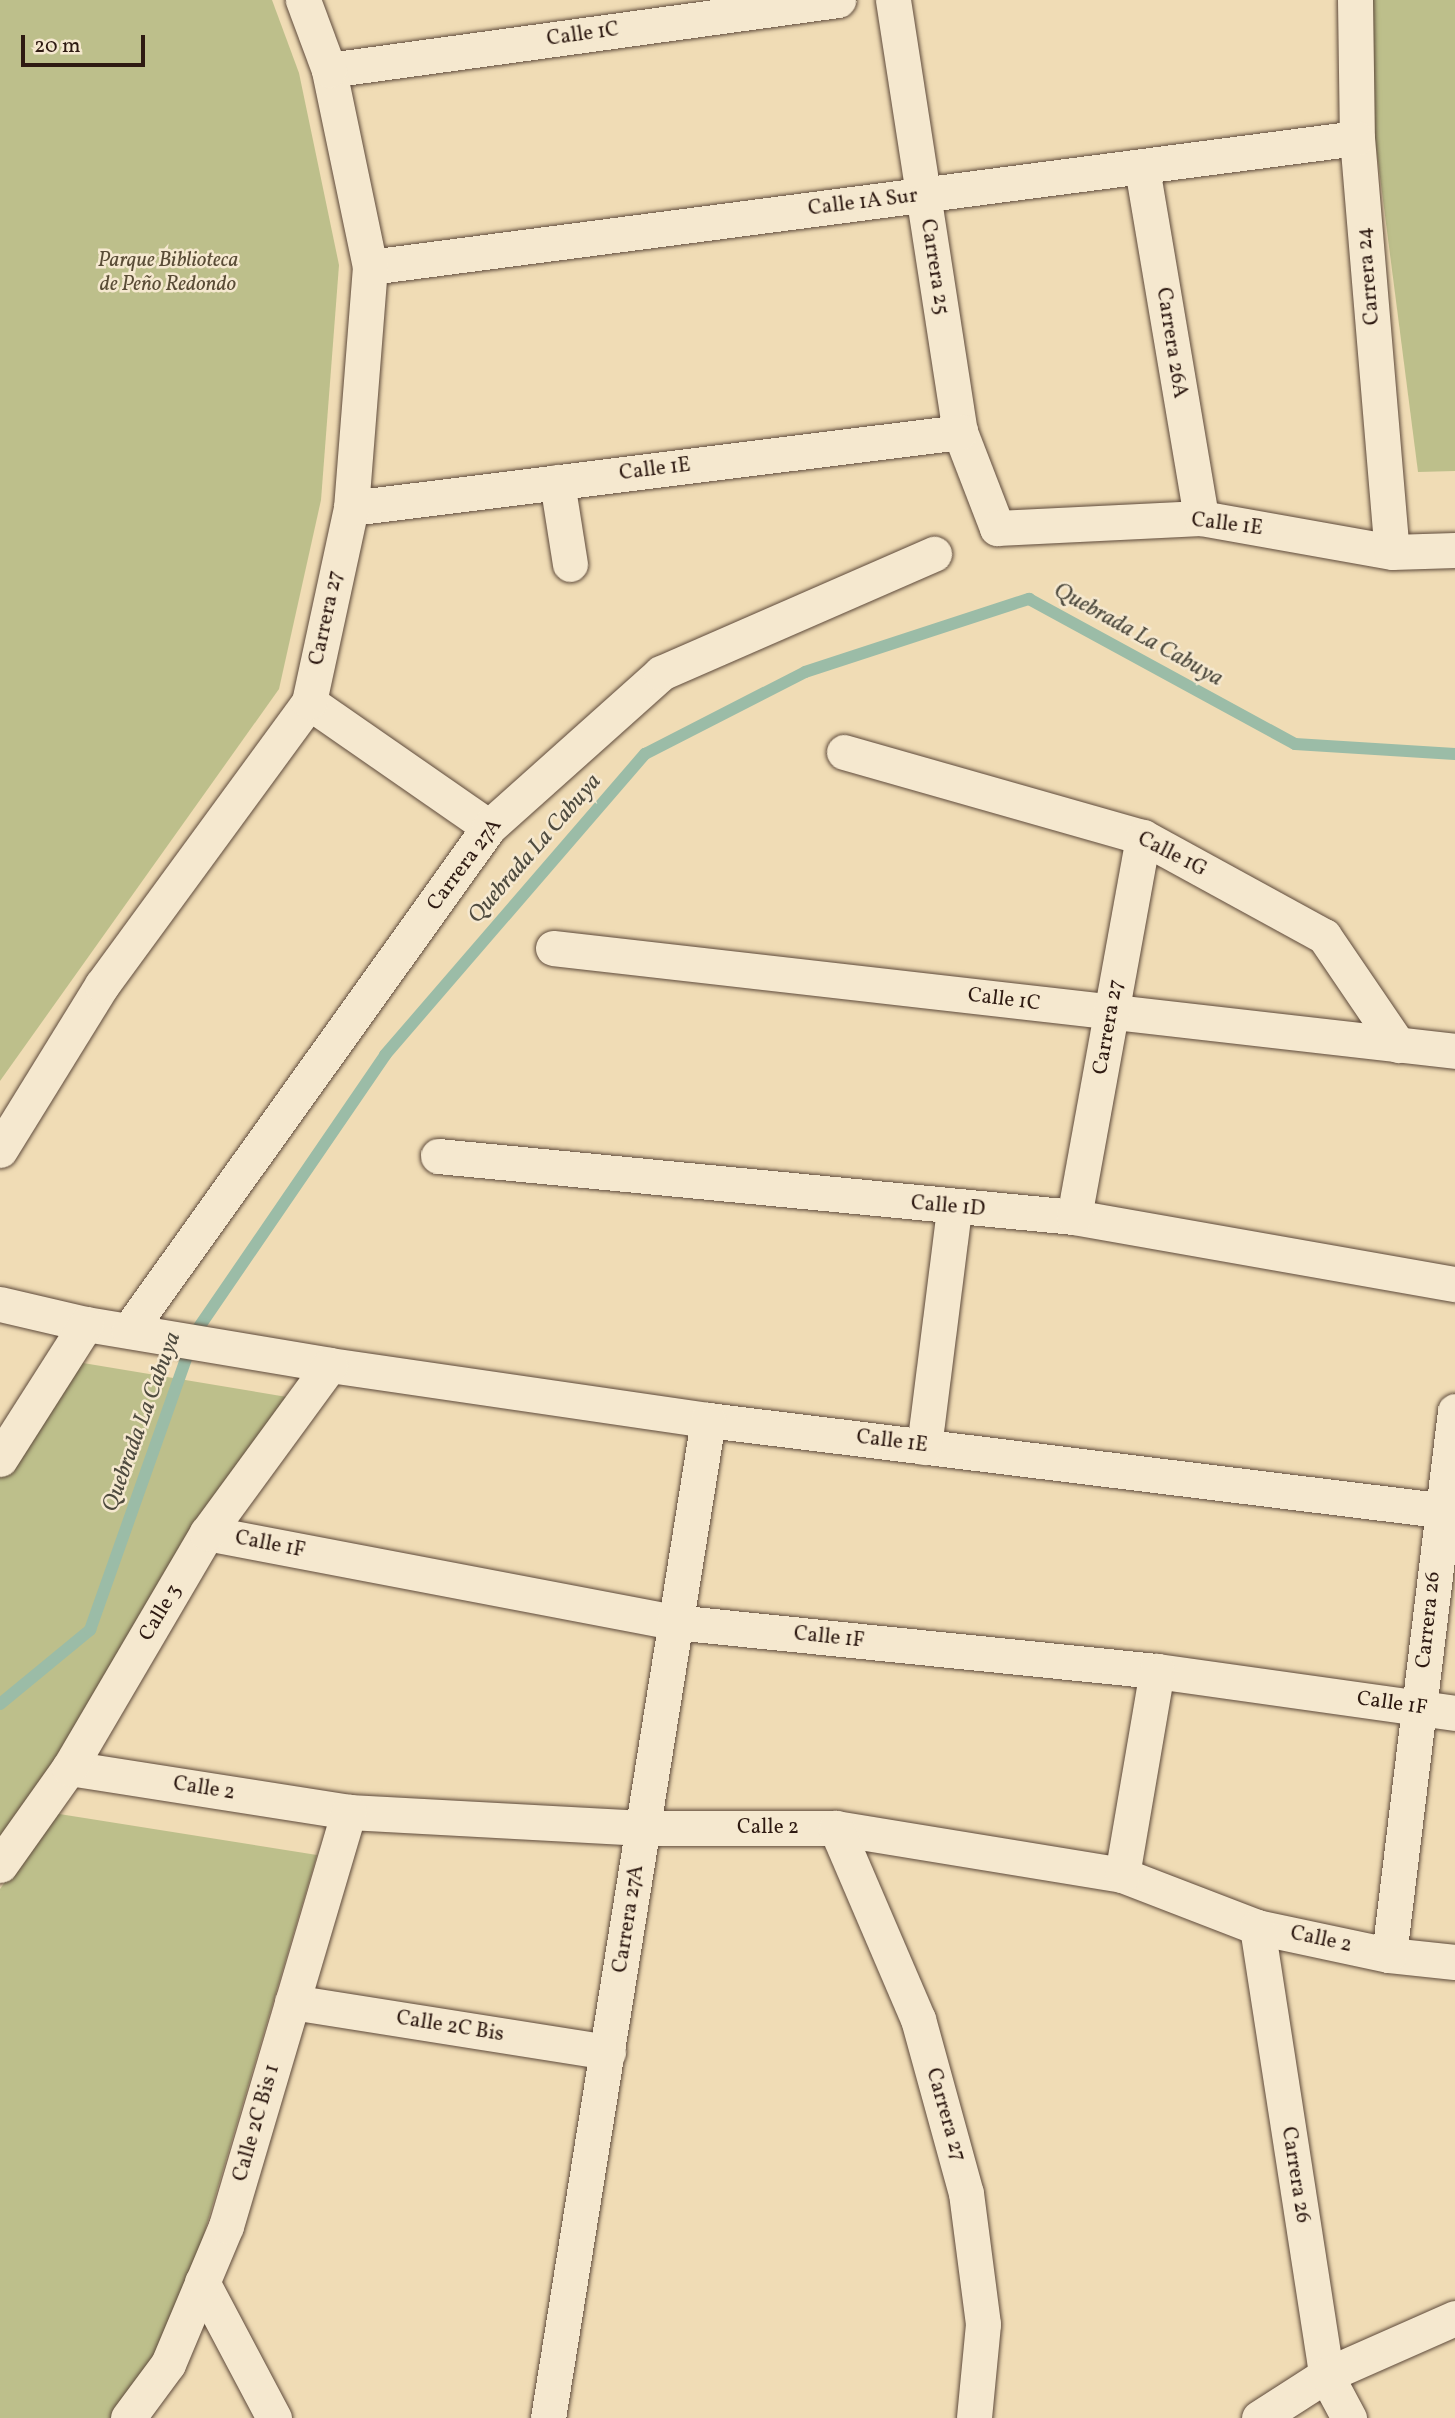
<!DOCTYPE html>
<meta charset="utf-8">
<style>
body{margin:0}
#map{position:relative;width:1455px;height:2418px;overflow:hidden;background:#f0dcb5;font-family:Vollkorn,serif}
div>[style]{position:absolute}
.green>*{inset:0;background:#bdbf8b}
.stream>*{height:12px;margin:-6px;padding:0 6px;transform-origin:6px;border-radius:6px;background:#9bbca7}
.roads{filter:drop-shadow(0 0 2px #5e4a3b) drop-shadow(0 0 2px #5e4a3b)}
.street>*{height:35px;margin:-17.5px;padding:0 17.5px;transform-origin:17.5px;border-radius:17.5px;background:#f5e8cf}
span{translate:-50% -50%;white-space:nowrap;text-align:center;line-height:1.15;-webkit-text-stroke:5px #f5e8cf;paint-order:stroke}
.street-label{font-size:21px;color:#2e1a12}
.park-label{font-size:21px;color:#594c36;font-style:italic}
.water-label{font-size:23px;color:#4f4b3f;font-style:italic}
.scale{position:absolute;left:21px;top:35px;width:124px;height:32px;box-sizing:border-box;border:4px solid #2e1a12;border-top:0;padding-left:9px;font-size:21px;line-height:24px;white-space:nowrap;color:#2e1a12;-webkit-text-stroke:5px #f5e8cf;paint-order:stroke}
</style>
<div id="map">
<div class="green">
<div style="clip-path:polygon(0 0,272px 0,299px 73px,339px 265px,321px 500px,279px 689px,0 1081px)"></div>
<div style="clip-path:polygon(1372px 0,1455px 0,1455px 471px,1418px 472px,1374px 130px)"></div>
<div style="clip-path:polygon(71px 1361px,293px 1398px,0 1844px,0 1473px)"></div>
<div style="clip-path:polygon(53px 1813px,317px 1855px,201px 2244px,147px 2374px,114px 2418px,0 2418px,0 1889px)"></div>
</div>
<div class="stream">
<div style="left:0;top:1704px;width:117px;rotate:-39.4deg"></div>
<div style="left:90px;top:1630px;width:315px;rotate:-70.5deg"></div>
<div style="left:195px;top:1333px;width:337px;rotate:-55.6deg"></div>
<div style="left:385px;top:1055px;width:398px;rotate:-49.2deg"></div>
<div style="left:645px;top:754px;width:180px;rotate:-27.1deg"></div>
<div style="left:805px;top:672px;width:236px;rotate:-18.1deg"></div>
<div style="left:1029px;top:599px;width:303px;rotate:28.6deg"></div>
<div style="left:1295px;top:744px;width:160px;rotate:3.6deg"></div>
</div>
<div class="roads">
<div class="street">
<div style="left:893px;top:0;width:437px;rotate:81.2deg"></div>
<div style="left:960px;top:432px;width:103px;rotate:68.9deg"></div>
<div style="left:997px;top:528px;width:204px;rotate:-2.8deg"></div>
<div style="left:1201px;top:518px;width:194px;rotate:10.1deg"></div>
<div style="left:1392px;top:552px;width:63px;rotate:-1.8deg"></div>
<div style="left:1355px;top:0;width:138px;rotate:89.2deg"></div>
<div style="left:1357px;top:138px;width:415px;rotate:85.2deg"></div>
<div style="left:329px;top:70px;width:514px;rotate:-7.83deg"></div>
<div style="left:1142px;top:168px;width:355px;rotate:80.4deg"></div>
<div style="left:370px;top:267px;width:995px;rotate:-7.45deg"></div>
<div style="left:557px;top:482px;width:83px;rotate:81deg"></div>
<div style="left:351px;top:508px;width:614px;rotate:-7.11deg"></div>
<div style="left:309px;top:702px;width:219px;rotate:34.8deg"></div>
<div style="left:844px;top:752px;width:311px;rotate:15.9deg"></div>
<div style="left:1143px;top:837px;width:206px;rotate:28.7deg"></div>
<div style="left:1324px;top:936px;width:132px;rotate:55.8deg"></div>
<div style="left:553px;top:948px;width:908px;rotate:6.51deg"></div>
<div style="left:0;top:1150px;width:194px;rotate:-58.3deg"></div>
<div style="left:102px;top:985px;width:351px;rotate:-53.8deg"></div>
<div style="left:309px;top:702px;width:198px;rotate:-77.8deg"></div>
<div style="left:351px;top:508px;width:242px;rotate:-85.5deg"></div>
<div style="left:370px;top:267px;width:201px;rotate:-101.8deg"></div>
<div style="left:329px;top:70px;width:75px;rotate:-110.4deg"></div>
<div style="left:438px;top:1156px;width:639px;rotate:5.48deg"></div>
<div style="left:1074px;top:1217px;width:387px;rotate:10deg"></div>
<div style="left:1074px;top:1217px;width:386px;rotate:-79.7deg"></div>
<div style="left:0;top:1304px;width:88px;rotate:13.1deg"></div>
<div style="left:86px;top:1324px;width:247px;rotate:9.5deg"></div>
<div style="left:330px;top:1365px;width:382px;rotate:8.3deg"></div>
<div style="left:708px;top:1420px;width:753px;rotate:7.02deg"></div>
<div style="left:129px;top:1330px;width:619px;rotate:-54.41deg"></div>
<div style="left:489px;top:827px;width:231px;rotate:-41.8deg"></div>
<div style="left:661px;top:673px;width:298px;rotate:-23.6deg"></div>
<div style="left:924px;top:1447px;width:240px;rotate:-82.8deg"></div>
<div style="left:0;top:1459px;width:160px;rotate:-57.5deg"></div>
<div style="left:207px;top:1533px;width:475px;rotate:10.8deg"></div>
<div style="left:674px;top:1622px;width:485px;rotate:5.8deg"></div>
<div style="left:1157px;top:1671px;width:301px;rotate:8deg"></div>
<div style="left:69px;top:1768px;width:283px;rotate:8.9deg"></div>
<div style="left:349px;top:1812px;width:295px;rotate:3.1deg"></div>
<div style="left:644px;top:1828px;width:192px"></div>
<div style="left:836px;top:1828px;width:290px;rotate:9.3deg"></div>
<div style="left:1122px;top:1875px;width:145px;rotate:21.1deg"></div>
<div style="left:1257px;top:1927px;width:135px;rotate:12deg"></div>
<div style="left:1389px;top:1955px;width:66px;rotate:6.1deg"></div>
<div style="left:836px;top:1828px;width:208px;rotate:66.8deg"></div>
<div style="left:918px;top:2019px;width:180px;rotate:74.6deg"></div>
<div style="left:966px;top:2193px;width:132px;rotate:82.6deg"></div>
<div style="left:983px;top:2324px;width:94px;rotate:95.5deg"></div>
<div style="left:0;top:1865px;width:119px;rotate:-54.6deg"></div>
<div style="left:69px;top:1768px;width:273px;rotate:-59.6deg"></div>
<div style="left:207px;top:1533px;width:208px;rotate:-53.8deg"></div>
<div style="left:1122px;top:1875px;width:207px;rotate:-80.3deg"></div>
<div style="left:1257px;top:1927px;width:453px;rotate:81.2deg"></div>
<div style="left:1326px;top:2375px;width:49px;rotate:61.9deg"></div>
<div style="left:1389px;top:1955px;width:548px;rotate:-83.08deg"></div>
<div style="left:292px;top:2002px;width:320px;rotate:9deg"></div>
<div style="left:202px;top:2282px;width:154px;rotate:62.1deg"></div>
<div style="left:128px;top:2418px;width:67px;rotate:-53.5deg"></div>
<div style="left:168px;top:2364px;width:150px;rotate:-67.2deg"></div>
<div style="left:226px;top:2226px;width:432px;rotate:-73.5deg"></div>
<div style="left:548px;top:2418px;width:1011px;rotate:-80.89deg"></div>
<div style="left:1259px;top:2418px;width:80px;rotate:-32.7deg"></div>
<div style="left:1326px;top:2375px;width:141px;rotate:-23.8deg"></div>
</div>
</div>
<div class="street-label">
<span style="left:583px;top:35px;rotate:-8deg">Calle 1C</span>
<span style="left:863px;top:203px;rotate:-7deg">Calle 1A Sur</span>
<span style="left:934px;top:267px;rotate:81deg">Carrera 25</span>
<span style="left:1369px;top:276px;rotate:-95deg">Carrera 24</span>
<span style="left:1171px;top:343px;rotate:81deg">Carrera 26A</span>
<span style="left:655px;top:470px;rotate:-7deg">Calle 1E</span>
<span style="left:1227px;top:525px;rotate:7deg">Calle 1E</span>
<span style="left:327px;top:618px;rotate:-78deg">Carrera 27</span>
<span style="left:1172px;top:855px;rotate:27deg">Calle 1G</span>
<span style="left:465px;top:865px;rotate:-53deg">Carrera 27A</span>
<span style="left:1004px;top:1000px;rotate:7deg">Calle 1C</span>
<span style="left:1109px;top:1027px;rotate:-80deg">Carrera 27</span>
<span style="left:948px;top:1207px;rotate:5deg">Calle 1D</span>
<span style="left:892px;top:1442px;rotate:7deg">Calle 1E</span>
<span style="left:270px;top:1545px;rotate:11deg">Calle 1F</span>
<span style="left:161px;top:1613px;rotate:-59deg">Calle 3</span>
<span style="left:1429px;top:1620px;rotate:-84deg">Carrera 26</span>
<span style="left:829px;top:1638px;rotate:6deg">Calle 1F</span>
<span style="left:1392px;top:1704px;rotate:8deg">Calle 1F</span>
<span style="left:204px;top:1789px;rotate:9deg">Calle 2</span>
<span style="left:768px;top:1828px">Calle 2</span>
<span style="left:629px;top:1919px;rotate:-81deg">Carrera 27A</span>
<span style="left:1321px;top:1940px;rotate:12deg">Calle 2</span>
<span style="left:450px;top:2027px;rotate:9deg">Calle 2C Bis</span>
<span style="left:945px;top:2115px;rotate:74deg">Carrera 27</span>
<span style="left:257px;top:2123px;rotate:-74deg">Calle 2C Bis 1</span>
<span style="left:1295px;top:2175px;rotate:81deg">Carrera 26</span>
</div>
<div class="park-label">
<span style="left:168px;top:273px">Parque Biblioteca<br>de Peño Redondo</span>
</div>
<div class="water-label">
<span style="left:1138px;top:635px;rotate:29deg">Quebrada La Cabuya</span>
<span style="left:535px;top:849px;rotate:-49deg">Quebrada La Cabuya</span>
<span style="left:142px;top:1422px;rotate:-70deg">Quebrada La Cabuya</span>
</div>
<div class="scale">20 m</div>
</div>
